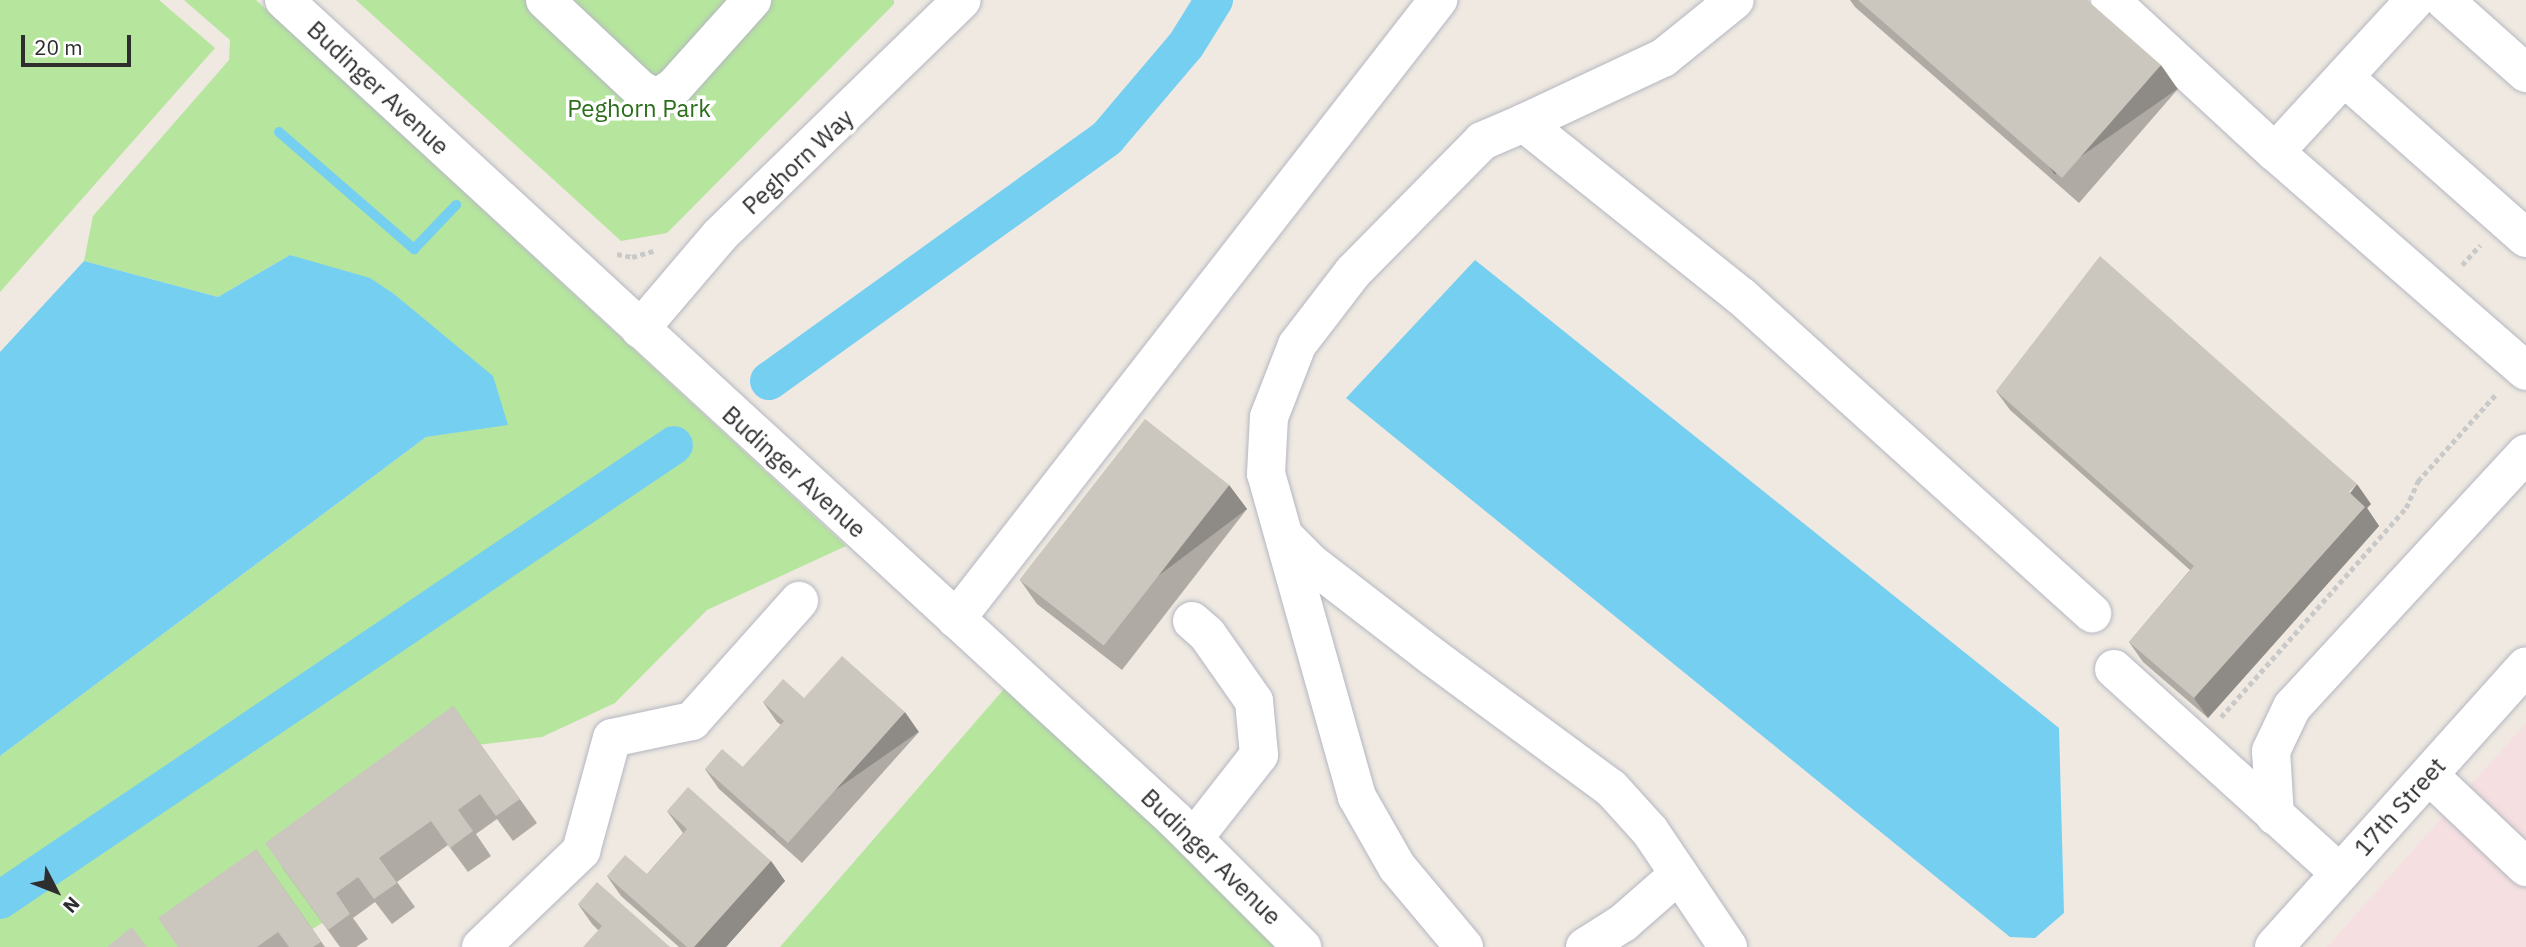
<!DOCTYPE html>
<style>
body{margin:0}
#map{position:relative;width:2526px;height:947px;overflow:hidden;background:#efe9e1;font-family:"IBM Plex Sans",sans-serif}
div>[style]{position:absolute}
.medical>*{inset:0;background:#f5dfe0}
.green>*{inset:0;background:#b6e59e}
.water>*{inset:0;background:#75cff0}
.stream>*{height:10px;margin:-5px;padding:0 5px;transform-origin:5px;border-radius:5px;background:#75cff0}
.canal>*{height:38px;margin:-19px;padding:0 19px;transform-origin:19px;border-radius:19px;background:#75cff0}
.path>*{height:4.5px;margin-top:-2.25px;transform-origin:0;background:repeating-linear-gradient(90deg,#c9c9c9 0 5px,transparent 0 8.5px)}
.roads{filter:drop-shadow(0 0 2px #b4b7c1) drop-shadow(0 0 2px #b4b7c1)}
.minor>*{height:38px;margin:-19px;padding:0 19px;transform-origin:19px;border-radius:19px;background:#fff}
.wall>*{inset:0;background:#afaba4}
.shaded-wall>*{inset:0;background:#8e8b86;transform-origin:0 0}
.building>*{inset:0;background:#cbc7bf;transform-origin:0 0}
span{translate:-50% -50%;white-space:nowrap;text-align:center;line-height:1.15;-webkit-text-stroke:7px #fff;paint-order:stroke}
.street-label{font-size:24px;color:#2e2e2e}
.park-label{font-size:24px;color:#2c6e1b}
.north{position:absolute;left:21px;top:856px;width:70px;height:70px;-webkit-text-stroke:5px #fff;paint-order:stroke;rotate:132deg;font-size:19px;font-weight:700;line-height:28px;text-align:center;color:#2e2e2e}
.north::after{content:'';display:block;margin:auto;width:24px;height:32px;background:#2e2e2e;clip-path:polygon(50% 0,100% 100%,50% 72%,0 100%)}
.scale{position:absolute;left:21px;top:35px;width:110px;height:32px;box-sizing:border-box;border:4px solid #2e2e2e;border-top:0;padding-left:9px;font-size:21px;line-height:24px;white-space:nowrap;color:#2e2e2e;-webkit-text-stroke:5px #fff;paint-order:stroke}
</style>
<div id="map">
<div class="medical">
<div style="clip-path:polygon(2526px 723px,2526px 947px,2327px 947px)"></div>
</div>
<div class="green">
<div style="clip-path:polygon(0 0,159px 0,215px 48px,0 292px)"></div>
<div style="clip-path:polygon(184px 0,256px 0,846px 546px,707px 610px,615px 703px,542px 737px,477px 745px,371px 892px,311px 930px,265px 947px,0 947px,0 756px,426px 437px,507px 424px,432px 328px,394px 294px,290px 255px,218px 297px,84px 261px,93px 216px,229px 60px,230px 40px)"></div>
<div style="clip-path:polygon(356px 0,894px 0,894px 4px,667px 233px,621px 241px)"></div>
<div style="clip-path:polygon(1004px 689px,1162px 834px,1277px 947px,780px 947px)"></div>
</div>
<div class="water">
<div style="clip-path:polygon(290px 255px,370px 278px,394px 294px,493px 376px,508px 425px,426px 437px,0 756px,0 352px,84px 261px,218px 297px)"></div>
<div style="clip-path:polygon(1475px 260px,2059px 728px,2064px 913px,2035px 938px,2010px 937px,1346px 398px)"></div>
</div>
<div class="stream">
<div style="left:279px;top:132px;width:179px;rotate:40.9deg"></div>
<div style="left:414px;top:249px;width:61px;rotate:-46.3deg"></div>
</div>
<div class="canal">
<div style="left:769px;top:381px;width:416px;rotate:-35.7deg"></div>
<div style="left:1107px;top:138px;width:122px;rotate:-49.7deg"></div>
<div style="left:1186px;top:45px;width:53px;rotate:-58.1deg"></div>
<div style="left:0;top:900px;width:813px;rotate:-34.02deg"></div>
</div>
<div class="path">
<div style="left:617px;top:254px;width:15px;rotate:11deg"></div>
<div style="left:632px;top:257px;width:25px;rotate:-16deg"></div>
<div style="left:2462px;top:265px;width:27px;rotate:-48deg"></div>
<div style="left:2221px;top:717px;width:279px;rotate:-48.5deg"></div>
<div style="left:2406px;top:508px;width:30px;rotate:-66deg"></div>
<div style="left:2418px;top:481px;width:117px;rotate:-48.1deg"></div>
</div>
<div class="roads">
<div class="minor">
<div style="left:284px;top:0;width:1211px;rotate:42.62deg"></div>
<div style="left:1175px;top:820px;width:180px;rotate:45deg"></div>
<div style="left:545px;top:0;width:132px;rotate:43.2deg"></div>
<div style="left:641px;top:90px;width:18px;rotate:27deg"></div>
<div style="left:657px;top:98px;width:20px;rotate:-33deg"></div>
<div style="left:674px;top:87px;width:117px;rotate:-48.1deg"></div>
<div style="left:2110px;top:0;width:224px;rotate:42.7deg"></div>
<div style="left:2275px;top:152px;width:333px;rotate:41.1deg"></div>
<div style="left:2444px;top:0;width:110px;rotate:41.7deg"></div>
<div style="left:2344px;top:77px;width:243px;rotate:41.5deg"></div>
<div style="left:1524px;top:123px;width:153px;rotate:-25.1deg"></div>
<div style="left:1663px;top:58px;width:92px;rotate:-38.9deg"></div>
<div style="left:2275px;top:152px;width:207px;rotate:-47.4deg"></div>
<div style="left:640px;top:329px;width:123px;rotate:-49.6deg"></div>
<div style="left:720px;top:235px;width:337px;rotate:-44.2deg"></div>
<div style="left:1285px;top:537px;width:37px;rotate:45deg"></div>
<div style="left:1311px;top:563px;width:154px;rotate:37.6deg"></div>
<div style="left:1433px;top:657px;width:221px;rotate:36.4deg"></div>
<div style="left:1611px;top:788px;width:58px;rotate:47.8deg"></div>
<div style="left:1650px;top:831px;width:140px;rotate:56.1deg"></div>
<div style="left:956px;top:619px;width:785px;rotate:-52.09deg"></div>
<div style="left:1192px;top:621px;width:20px;rotate:41deg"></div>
<div style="left:1207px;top:634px;width:82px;rotate:55deg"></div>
<div style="left:1254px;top:701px;width:54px;rotate:84.7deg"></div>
<div style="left:1259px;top:755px;width:105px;rotate:128.1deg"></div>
<div style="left:2114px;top:669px;width:304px;rotate:42.1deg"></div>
<div style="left:2429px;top:775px;width:134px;rotate:43.5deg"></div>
<div style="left:2275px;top:816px;width:65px;rotate:-93.5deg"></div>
<div style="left:2271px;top:751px;width:49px;rotate:-64.5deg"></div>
<div style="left:2292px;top:707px;width:345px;rotate:-47.3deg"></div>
<div style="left:481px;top:947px;width:139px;rotate:-43.8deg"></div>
<div style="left:581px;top:851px;width:117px;rotate:-74.7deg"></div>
<div style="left:612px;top:738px;width:82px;rotate:-12deg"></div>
<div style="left:692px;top:721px;width:161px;rotate:-48.3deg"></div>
<div style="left:1464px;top:947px;width:104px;rotate:-129.9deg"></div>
<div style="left:1397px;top:867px;width:81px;rotate:-119.7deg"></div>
<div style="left:1357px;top:797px;width:336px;rotate:-105.7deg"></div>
<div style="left:1266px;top:474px;width:57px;rotate:-87deg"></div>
<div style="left:1269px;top:417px;width:77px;rotate:-68.7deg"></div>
<div style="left:1297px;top:345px;width:92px;rotate:-52.5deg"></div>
<div style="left:1353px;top:272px;width:184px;rotate:-45.4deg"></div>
<div style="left:1482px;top:141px;width:46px;rotate:-23.2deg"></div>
<div style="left:1524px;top:123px;width:279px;rotate:38.6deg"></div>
<div style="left:1742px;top:297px;width:472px;rotate:42.1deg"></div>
<div style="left:1585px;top:947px;width:45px;rotate:-32.3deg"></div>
<div style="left:1623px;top:923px;width:74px;rotate:-41.2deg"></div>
<div style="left:2274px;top:947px;width:377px;rotate:-48.1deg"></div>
</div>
</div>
<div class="wall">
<div style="clip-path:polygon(1850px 0,2087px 0,2178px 89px,2079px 203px,1855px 7px)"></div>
<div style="clip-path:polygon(1996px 391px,2371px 504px,2367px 508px,2379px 526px,2208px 718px,2143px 662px,2129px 642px,2190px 570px,2010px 410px)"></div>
<div style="clip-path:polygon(1229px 485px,1247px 509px,1122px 670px,1037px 604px,1020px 580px)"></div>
<div style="clip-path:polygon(804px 698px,919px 732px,802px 863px,719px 789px,705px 769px,743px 767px,781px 725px,777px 722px,763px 702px)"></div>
<div style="clip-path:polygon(453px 706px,537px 823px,513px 841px,497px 819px,476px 834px,491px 856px,468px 872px,448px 845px,397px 882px,415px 907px,392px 924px,375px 902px,353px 918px,368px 939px,356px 947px,340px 947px,282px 867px)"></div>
<div style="clip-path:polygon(667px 811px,771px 861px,785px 881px,726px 947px,679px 947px,621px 896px,607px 876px,647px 874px,683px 833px)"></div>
<div style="clip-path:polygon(256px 849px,325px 947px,178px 947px)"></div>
<div style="clip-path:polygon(578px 904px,670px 947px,598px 930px,592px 924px)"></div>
</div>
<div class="shaded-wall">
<div style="left:2161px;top:65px;width:29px;height:150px;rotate:55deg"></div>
<div style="clip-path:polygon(2357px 484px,2371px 504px,2367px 508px,2379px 526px,2208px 718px,2194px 698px)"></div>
<div style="left:1229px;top:485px;width:30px;height:202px;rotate:53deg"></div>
<div style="left:905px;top:712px;width:24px;height:176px;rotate:55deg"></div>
<div style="clip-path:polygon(771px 861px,785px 881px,726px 947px,694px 947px)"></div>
</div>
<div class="building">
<div style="clip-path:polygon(1858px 0,2087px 0,2161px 65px,2062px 178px)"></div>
<div style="clip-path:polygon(2100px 256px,2357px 484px,2349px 492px,2365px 507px,2194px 698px,2129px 642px,2194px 566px,1996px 391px)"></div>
<div style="left:1145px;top:419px;width:107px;height:204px;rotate:38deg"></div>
<div style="clip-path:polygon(842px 656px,905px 712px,788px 843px,705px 769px,722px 749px,743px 767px,784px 721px,763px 702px,783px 679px,804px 698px)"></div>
<div style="clip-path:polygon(453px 706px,520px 799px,496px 816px,480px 794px,458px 810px,473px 831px,450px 848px,431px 821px,379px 858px,397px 883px,374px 899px,358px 877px,336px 893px,350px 914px,328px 930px,265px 843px)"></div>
<div style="clip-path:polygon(688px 787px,771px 861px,694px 947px,687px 947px,607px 876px,625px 855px,647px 874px,687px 829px,667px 811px)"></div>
<div style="clip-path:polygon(256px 849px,321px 942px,313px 947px,289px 947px,278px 932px,257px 947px,178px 947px,158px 918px)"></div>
<div style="clip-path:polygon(597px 882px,670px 947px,583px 947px,602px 926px,578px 904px)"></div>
<div style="clip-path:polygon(132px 927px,147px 947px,107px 947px)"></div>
</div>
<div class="street-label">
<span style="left:378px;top:88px;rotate:43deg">Budinger Avenue</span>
<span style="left:798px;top:162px;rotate:-43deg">Peghorn Way</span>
<span style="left:794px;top:472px;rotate:42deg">Budinger Avenue</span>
<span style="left:2400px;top:807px;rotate:-48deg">17th Street</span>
<span style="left:1211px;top:857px;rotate:44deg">Budinger Avenue</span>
</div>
<div class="park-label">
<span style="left:639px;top:109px">Peghorn Park</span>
</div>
<div class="north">N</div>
<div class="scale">20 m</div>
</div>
